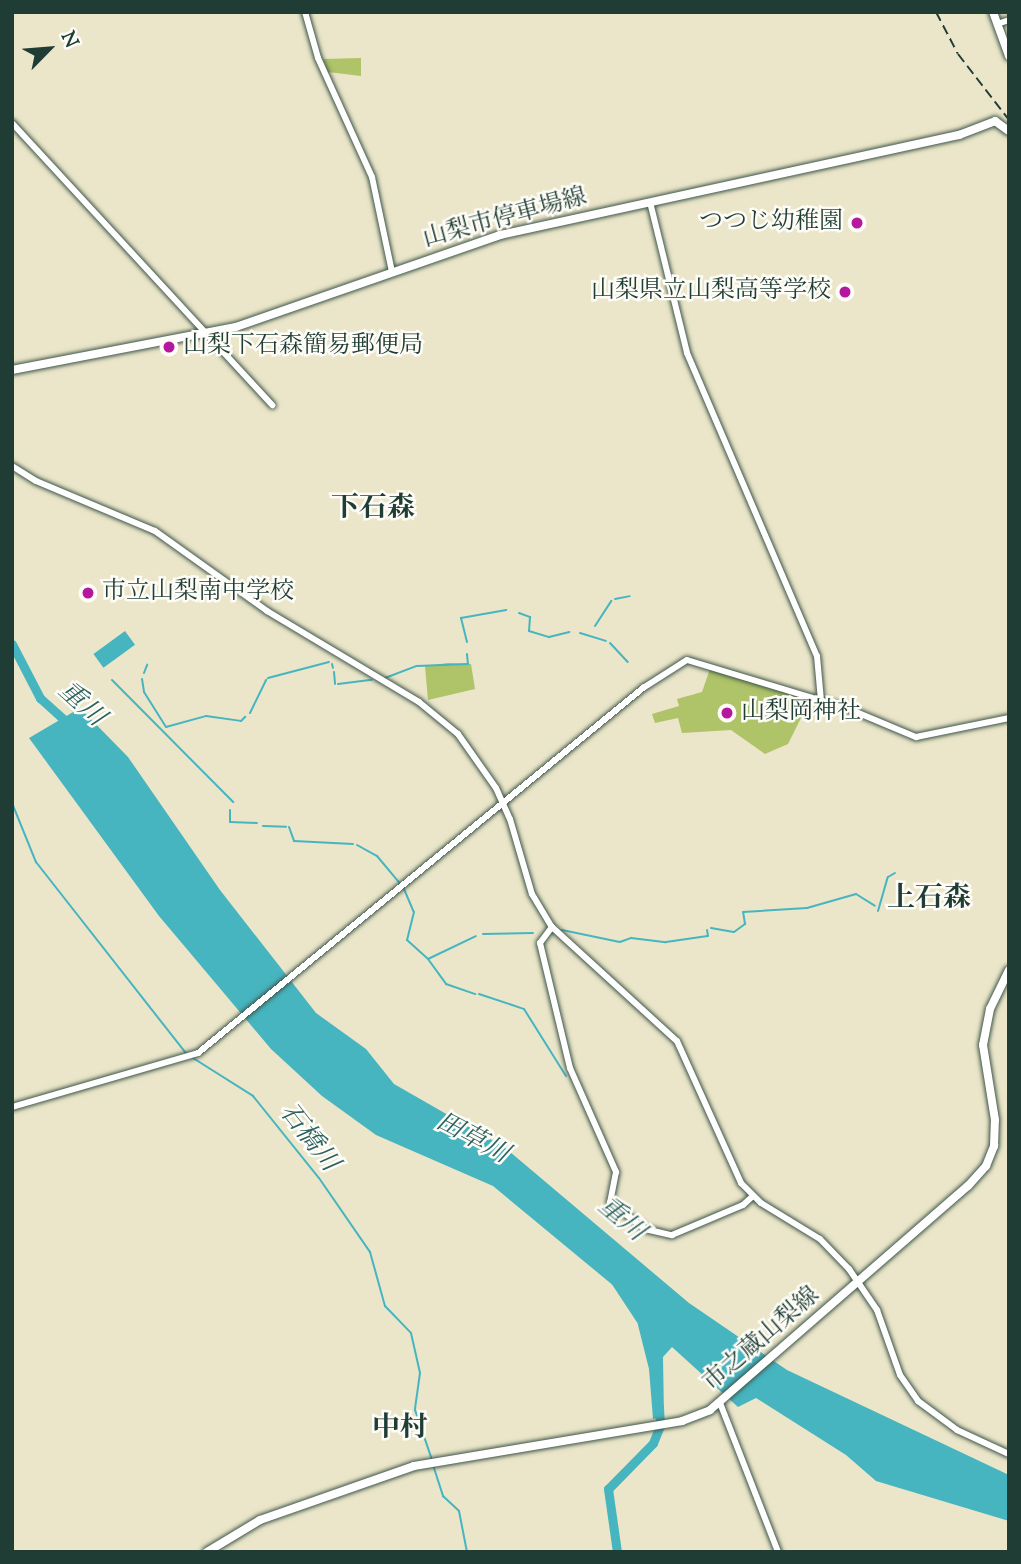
<!DOCTYPE html>
<meta charset="utf-8">
<style>
body{margin:0}
#map{position:relative;width:1021px;height:1564px;overflow:hidden;background:#ebe6c9;font-family:"Sorts Mill Goudy","Noto Serif JP",serif}
div>[style]{position:absolute}
.green>*{inset:0;background:#afc368}
.water>*{inset:0;background:#46b5c0;transform-origin:0 0}
.stream>*{height:2px;margin:-1px;padding:0 1px;transform-origin:1px;border-radius:1px;background:#46b5c0}
.river>*{height:9px;margin:-4.5px;padding:0 4.5px;transform-origin:4.5px;border-radius:4.5px;background:#46b5c0}
.roads{filter:drop-shadow(0 0 2px #3e564a) drop-shadow(0 0 2px #3e564a)}
.minor>*{height:6px;margin:-3px;padding:0 3px;transform-origin:3px;border-radius:3px;background:#fff}
.major>*{height:8px;margin:-4px;padding:0 4px;transform-origin:4px;border-radius:4px;background:#fff}
.rail>*{height:2px;margin-top:-1px;transform-origin:0;background:repeating-linear-gradient(90deg,#1f3d34 0 10px,transparent 0 15px)}
.dots>*{width:19px;height:19px;translate:-50% -50%;box-sizing:border-box;border:4px solid #fdfcf7;border-radius:50%}
span{translate:-50% -50%;white-space:nowrap;text-align:center;line-height:1.15;-webkit-text-stroke:5px #fdfcf7;paint-order:stroke}
.street-label{font-size:24px;color:#1f3d34}
.poi-label{font-size:24px;color:#1f3d34}
.right{translate:-100% -50%;text-align:right}
.left{translate:0 -50%;text-align:left}
.water-label{font-size:26px;color:#2b615e;font-style:italic}
.quarter-label{font-size:28px;color:#1f3d34;font-weight:700}
.frame{position:absolute;inset:0;border:14px solid #1f3d34;pointer-events:none}
.north{position:absolute;left:14px;top:14px;width:70px;height:70px;-webkit-text-stroke:5px #fdfcf7;paint-order:stroke;rotate:65deg;font-size:19px;font-weight:700;line-height:28px;text-align:center;color:#1f3d34}
.north::after{content:'';display:block;margin:auto;width:24px;height:32px;background:#1f3d34;clip-path:polygon(50% 0,100% 100%,50% 72%,0 100%)}
</style>
<div id="map">
<div class="green">
<div style="clip-path:polygon(361px 58px,361px 76px,328px 72px,323px 59px)"></div>
<div style="clip-path:polygon(448px 663px,471px 664px,475px 689px,428px 700px,425px 666px)"></div>
<div style="clip-path:polygon(711px 666px,811px 698px,788px 744px,765px 754px,731px 730px,682px 733px,678px 718px,655px 723px,652px 714px,679px 706px,677px 699px,702px 692px)"></div>
</div>
<div class="water">
<div style="left:125px;top:631px;width:17px;height:39px;rotate:54deg"></div>
<div style="clip-path:polygon(80px 708px,128px 757px,220px 890px,316px 1013px,366px 1049px,394px 1084px,504px 1147px,689px 1303px,787px 1370px,1009px 1475px,1009px 1521px,876px 1481px,846px 1455px,756px 1398px,738px 1407px,672px 1347px,663px 1357px,664px 1416px,653px 1419px,649px 1369px,632px 1301px,493px 1186px,376px 1135px,322px 1096px,271px 1049px,159px 916px,29px 738px)"></div>
</div>
<div class="stream">
<div style="left:615px;top:599px;width:15px;rotate:-11deg"></div>
<div style="left:519px;top:613px;width:12px;rotate:20deg"></div>
<div style="left:530px;top:617px;width:14px;rotate:94deg"></div>
<div style="left:529px;top:631px;width:21px;rotate:17deg"></div>
<div style="left:549px;top:637px;width:21px;rotate:-14deg"></div>
<div style="left:595px;top:626px;width:30px;rotate:-57deg"></div>
<div style="left:580px;top:633px;width:27px;rotate:17deg"></div>
<div style="left:467px;top:642px;width:25px;rotate:-104deg"></div>
<div style="left:461px;top:618px;width:46px;rotate:-10.1deg"></div>
<div style="left:610px;top:643px;width:26px;rotate:47deg"></div>
<div style="left:332px;top:664px;width:4px;rotate:76deg"></div>
<div style="left:334px;top:672px;width:12px;rotate:85deg"></div>
<div style="left:144px;top:673px;width:9px;rotate:-69deg"></div>
<div style="left:268px;top:678px;width:63px;rotate:-14.7deg"></div>
<div style="left:385px;top:678px;width:34px;rotate:-21deg"></div>
<div style="left:417px;top:666px;width:51px;rotate:-2.2deg"></div>
<div style="left:468px;top:664px;width:10px;rotate:-96deg"></div>
<div style="left:142px;top:679px;width:13px;rotate:81deg"></div>
<div style="left:144px;top:692px;width:41px;rotate:57.8deg"></div>
<div style="left:166px;top:727px;width:41px;rotate:-15.4deg"></div>
<div style="left:206px;top:716px;width:35px;rotate:8deg"></div>
<div style="left:241px;top:721px;width:6px;rotate:-45deg"></div>
<div style="left:112px;top:680px;width:172px;rotate:45.2deg"></div>
<div style="left:338px;top:684px;width:34px;rotate:-7deg"></div>
<div style="left:250px;top:713px;width:37px;rotate:-64deg"></div>
<div style="left:12px;top:803px;width:64px;rotate:67.9deg"></div>
<div style="left:36px;top:862px;width:243px;rotate:51.9deg"></div>
<div style="left:230px;top:810px;width:12px;rotate:90deg"></div>
<div style="left:230px;top:822px;width:27px;rotate:2deg"></div>
<div style="left:263px;top:826px;width:23px;rotate:2deg"></div>
<div style="left:289px;top:827px;width:15px;rotate:70deg"></div>
<div style="left:294px;top:841px;width:59px;rotate:2.9deg"></div>
<div style="left:357px;top:845px;width:23px;rotate:29deg"></div>
<div style="left:377px;top:856px;width:35px;rotate:50deg"></div>
<div style="left:404px;top:889px;width:25px;rotate:67deg"></div>
<div style="left:414px;top:912px;width:29px;rotate:104deg"></div>
<div style="left:407px;top:940px;width:28px;rotate:42deg"></div>
<div style="left:428px;top:959px;width:53px;rotate:-25.6deg"></div>
<div style="left:878px;top:911px;width:35px;rotate:-74deg"></div>
<div style="left:888px;top:877px;width:8px;rotate:-30deg"></div>
<div style="left:711px;top:928px;width:23px;rotate:10deg"></div>
<div style="left:734px;top:932px;width:14px;rotate:-36deg"></div>
<div style="left:745px;top:924px;width:12px;rotate:-99deg"></div>
<div style="left:743px;top:912px;width:64px;rotate:-3.6deg"></div>
<div style="left:807px;top:908px;width:51px;rotate:-15.9deg"></div>
<div style="left:856px;top:894px;width:22px;rotate:32deg"></div>
<div style="left:562px;top:930px;width:59px;rotate:11.7deg"></div>
<div style="left:620px;top:942px;width:12px;rotate:-20deg"></div>
<div style="left:631px;top:938px;width:35px;rotate:7deg"></div>
<div style="left:666px;top:942px;width:42px;rotate:-8.1deg"></div>
<div style="left:708px;top:936px;width:6px;rotate:-99deg"></div>
<div style="left:483px;top:934px;width:50px;rotate:-1.1deg"></div>
<div style="left:428px;top:959px;width:31px;rotate:54deg"></div>
<div style="left:446px;top:984px;width:31px;rotate:19deg"></div>
<div style="left:479px;top:994px;width:47px;rotate:18.4deg"></div>
<div style="left:524px;top:1009px;width:79px;rotate:57.9deg"></div>
<div style="left:193px;top:1058px;width:71px;rotate:32.3deg"></div>
<div style="left:253px;top:1096px;width:105px;rotate:51.2deg"></div>
<div style="left:319px;top:1178px;width:90px;rotate:55.4deg"></div>
<div style="left:370px;top:1252px;width:56px;rotate:74.5deg"></div>
<div style="left:385px;top:1306px;width:37px;rotate:46deg"></div>
<div style="left:411px;top:1333px;width:41px;rotate:77.3deg"></div>
<div style="left:420px;top:1373px;width:37px;rotate:98deg"></div>
<div style="left:415px;top:1410px;width:53px;rotate:71.2deg"></div>
<div style="left:433px;top:1465px;width:33px;rotate:72deg"></div>
<div style="left:443px;top:1496px;width:22px;rotate:43deg"></div>
<div style="left:459px;top:1511px;width:42px;rotate:79deg"></div>
</div>
<div class="river">
<div style="left:12px;top:644px;width:61px;rotate:62.6deg"></div>
<div style="left:40px;top:698px;width:39px;rotate:42deg"></div>
<div style="left:615px;top:1281px;width:45px;rotate:56.7deg"></div>
<div style="left:617px;top:1552px;width:64px;rotate:-98.1deg"></div>
<div style="left:608px;top:1489px;width:64px;rotate:-45.6deg"></div>
<div style="left:653px;top:1443px;width:18px;rotate:-68deg"></div>
<div style="left:660px;top:1426px;width:19px;rotate:-93deg"></div>
</div>
<div class="roads">
<div class="minor">
<div style="left:305px;top:12px;width:48px;rotate:74.2deg"></div>
<div style="left:318px;top:58px;width:131px;rotate:65.6deg"></div>
<div style="left:372px;top:177px;width:97px;rotate:78.1deg"></div>
<div style="left:997px;top:24px;width:13px;rotate:-18deg"></div>
<div style="left:12px;top:123px;width:384px;rotate:47.3deg"></div>
<div style="left:650px;top:202px;width:155px;rotate:76.2deg"></div>
<div style="left:687px;top:353px;width:330px;rotate:66.8deg"></div>
<div style="left:817px;top:656px;width:45px;rotate:84.9deg"></div>
<div style="left:12px;top:466px;width:28px;rotate:32deg"></div>
<div style="left:36px;top:481px;width:129px;rotate:22.8deg"></div>
<div style="left:155px;top:531px;width:138px;rotate:35.5deg"></div>
<div style="left:267px;top:611px;width:177px;rotate:30.9deg"></div>
<div style="left:419px;top:702px;width:50px;rotate:39.4deg"></div>
<div style="left:458px;top:734px;width:66px;rotate:54.9deg"></div>
<div style="left:496px;top:788px;width:34px;rotate:66deg"></div>
<div style="left:510px;top:819px;width:78px;rotate:73.7deg"></div>
<div style="left:532px;top:894px;width:39px;rotate:59deg"></div>
<div style="left:552px;top:927px;width:20px;rotate:127deg"></div>
<div style="left:540px;top:943px;width:129px;rotate:76.5deg"></div>
<div style="left:570px;top:1068px;width:114px;rotate:66.1deg"></div>
<div style="left:616px;top:1172px;width:31px;rotate:101deg"></div>
<div style="left:610px;top:1202px;width:44px;rotate:37.6deg"></div>
<div style="left:645px;top:1229px;width:28px;rotate:13deg"></div>
<div style="left:672px;top:1235px;width:77px;rotate:-22.9deg"></div>
<div style="left:743px;top:1205px;width:13px;rotate:-42deg"></div>
<div style="left:552px;top:927px;width:169px;rotate:42.4deg"></div>
<div style="left:677px;top:1041px;width:156px;rotate:65.7deg"></div>
<div style="left:741px;top:1183px;width:28px;rotate:45deg"></div>
<div style="left:761px;top:1203px;width:69px;rotate:31.4deg"></div>
<div style="left:820px;top:1239px;width:42px;rotate:46deg"></div>
<div style="left:849px;top:1269px;width:50px;rotate:55.7deg"></div>
<div style="left:877px;top:1310px;width:69px;rotate:70.5deg"></div>
<div style="left:900px;top:1375px;width:32px;rotate:55deg"></div>
<div style="left:918px;top:1401px;width:49px;rotate:36.6deg"></div>
<div style="left:957px;top:1430px;width:57px;rotate:24.8deg"></div>
<div style="left:12px;top:1107px;width:194px;rotate:-16.2deg"></div>
<div style="left:198px;top:1053px;width:576px;rotate:-39.36deg"></div>
<div style="left:643px;top:688px;width:52px;rotate:-32.5deg"></div>
<div style="left:687px;top:660px;width:169px;rotate:16.8deg"></div>
<div style="left:849px;top:709px;width:73px;rotate:22.7deg"></div>
<div style="left:916px;top:737px;width:95px;rotate:-11.5deg"></div>
<div style="left:720px;top:1403px;width:160px;rotate:68.7deg"></div>
</div>
<div class="major">
<div style="left:993px;top:12px;width:47px;rotate:70deg"></div>
<div style="left:12px;top:370px;width:228px;rotate:-10.9deg"></div>
<div style="left:236px;top:327px;width:280px;rotate:-19.2deg"></div>
<div style="left:500px;top:235px;width:470px;rotate:-12.3deg"></div>
<div style="left:959px;top:135px;width:39px;rotate:-21deg"></div>
<div style="left:995px;top:121px;width:17px;rotate:36deg"></div>
<div style="left:207px;top:1552px;width:62px;rotate:-31.1deg"></div>
<div style="left:260px;top:1520px;width:163px;rotate:-19.3deg"></div>
<div style="left:414px;top:1466px;width:272px;rotate:-9.5deg"></div>
<div style="left:682px;top:1421px;width:30px;rotate:-21deg"></div>
<div style="left:710px;top:1410px;width:342px;rotate:-41deg"></div>
<div style="left:968px;top:1186px;width:27px;rotate:-48deg"></div>
<div style="left:986px;top:1166px;width:22px;rotate:-68deg"></div>
<div style="left:994px;top:1146px;width:26px;rotate:-88deg"></div>
<div style="left:995px;top:1120px;width:76px;rotate:-99.1deg"></div>
<div style="left:983px;top:1045px;width:37px;rotate:-79deg"></div>
<div style="left:990px;top:1009px;width:43px;rotate:-64deg"></div>
</div>
</div>
<div class="rail">
<div style="left:936px;top:12px;width:47px;rotate:62.4deg"></div>
<div style="left:958px;top:54px;width:83px;rotate:52.3deg"></div>
</div>
<div class="dots">
<div style="left:857px;top:223px;background:#b5179e"></div>
<div style="left:845px;top:292px;background:#b5179e"></div>
<div style="left:169px;top:347px;background:#b5179e"></div>
<div style="left:88px;top:593px;background:#b5179e"></div>
<div style="left:727px;top:713px;background:#b5179e"></div>
</div>
<div class="street-label">
<span style="left:505px;top:219px;rotate:-15deg">山梨市停車場線</span>
<span style="left:762px;top:1340px;rotate:-41deg">市之蔵山梨線</span>
</div>
<div class="poi-label">
<span class="right" style="left:843px;top:223px">つつじ幼稚園</span>
<span class="right" style="left:831px;top:292px">山梨県立山梨高等学校</span>
<span class="left" style="left:183px;top:347px">山梨下石森簡易郵便局</span>
<span class="left" style="left:102px;top:593px">市立山梨南中学校</span>
<span class="left" style="left:741px;top:713px">山梨岡神社</span>
</div>
<div class="water-label">
<span style="left:81px;top:705px;rotate:42deg">重川</span>
<span style="left:308px;top:1138px;rotate:52deg">石橋川</span>
<span style="left:472px;top:1139px;rotate:28deg">田草川</span>
<span style="left:621px;top:1220px;rotate:40deg">重川</span>
</div>
<div class="quarter-label">
<span style="left:373px;top:509px">下石森</span>
<span style="left:929px;top:899px">上石森</span>
<span style="left:400px;top:1429px">中村</span>
</div>
<div class="frame"></div>
<div class="north">N</div>
</div>
